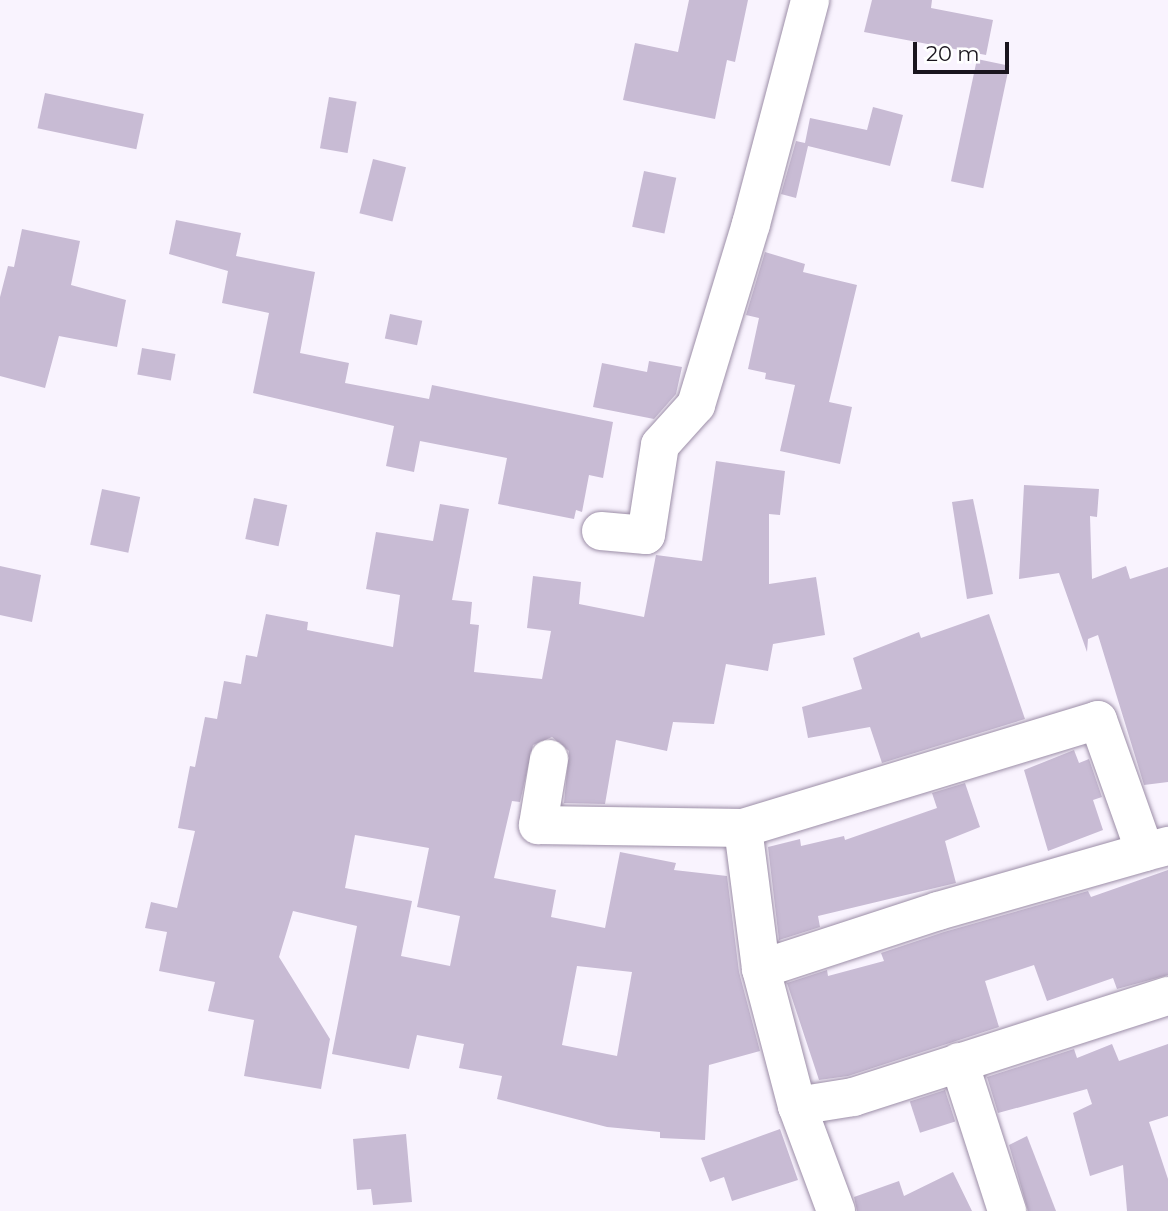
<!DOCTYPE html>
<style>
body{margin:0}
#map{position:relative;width:1168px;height:1211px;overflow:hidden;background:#f9f3fe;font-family:Montserrat,sans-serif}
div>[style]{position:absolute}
.building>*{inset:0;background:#c8bbd4;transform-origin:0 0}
.roads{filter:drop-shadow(0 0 2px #9c8ea7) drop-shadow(0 0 2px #9c8ea7)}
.minor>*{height:38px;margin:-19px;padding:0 19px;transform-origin:19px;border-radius:19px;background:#fff}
span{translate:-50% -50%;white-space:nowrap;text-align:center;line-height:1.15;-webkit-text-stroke:5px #fff;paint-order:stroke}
.scale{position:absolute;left:913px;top:42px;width:96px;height:32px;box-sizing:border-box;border:4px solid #1a151e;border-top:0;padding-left:9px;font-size:21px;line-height:24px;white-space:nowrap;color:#1a151e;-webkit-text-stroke:5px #fff;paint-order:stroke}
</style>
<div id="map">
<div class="building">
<div style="clip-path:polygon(689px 0,748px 0,735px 62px,727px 60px,715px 119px,623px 100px,635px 43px,678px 52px)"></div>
<div style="clip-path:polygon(872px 0,932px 0,931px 8px,993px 20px,986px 55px,864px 32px)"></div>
<div style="left:977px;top:59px;width:33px;height:125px;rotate:12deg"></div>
<div style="left:45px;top:93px;width:101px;height:36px;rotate:12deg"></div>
<div style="left:329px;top:97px;width:28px;height:52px;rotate:10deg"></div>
<div style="clip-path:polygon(873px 107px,903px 115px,890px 166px,808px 146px,796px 198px,781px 194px,796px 141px,805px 143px,810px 118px,867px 130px)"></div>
<div style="left:373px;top:159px;width:34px;height:56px;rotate:14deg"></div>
<div style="left:644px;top:171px;width:33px;height:57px;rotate:12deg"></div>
<div style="clip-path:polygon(176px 220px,241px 233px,236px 256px,315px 272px,300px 353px,349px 363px,345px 383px,429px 399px,432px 385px,613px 422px,603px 478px,589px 475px,582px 512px,576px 510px,574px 519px,498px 504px,507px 458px,420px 441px,414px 472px,386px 466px,394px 426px,253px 393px,269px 313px,222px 303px,228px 271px,169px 254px)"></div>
<div style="clip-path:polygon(22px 229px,80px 241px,71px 285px,126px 300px,117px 347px,59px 336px,45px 388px,0 376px,0 297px,8px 266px,14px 267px)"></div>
<div style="clip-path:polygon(765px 252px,805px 264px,803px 272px,857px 285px,829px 402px,852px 407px,840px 464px,780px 451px,795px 385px,765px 379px,766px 373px,748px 369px,759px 318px,746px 315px)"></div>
<div style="left:390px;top:314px;width:33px;height:25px;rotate:12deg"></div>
<div style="left:142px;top:348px;width:34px;height:27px;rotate:10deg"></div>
<div style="clip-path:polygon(649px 361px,682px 367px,676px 394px,654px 419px,593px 407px,602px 363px,647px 372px)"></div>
<div style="clip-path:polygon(evenodd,716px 461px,785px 471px,780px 515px,769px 514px,769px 584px,816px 577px,825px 635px,773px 644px,768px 671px,726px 664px,714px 724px,673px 722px,667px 751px,616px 740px,605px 804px,564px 803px,569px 751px,552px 737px,533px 745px,520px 802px,512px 801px,494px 878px,556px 890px,551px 917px,605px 928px,620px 852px,676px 863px,674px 870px,727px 876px,739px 972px,760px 1051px,709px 1065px,705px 1140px,660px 1138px,660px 1132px,607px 1127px,497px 1099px,502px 1076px,459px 1068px,464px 1044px,417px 1035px,409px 1069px,332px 1054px,357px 926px,293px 911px,279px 957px,330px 1039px,321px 1089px,244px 1076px,254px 1020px,208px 1011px,215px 982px,159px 971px,167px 932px,145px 928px,151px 902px,177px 908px,195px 831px,178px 828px,190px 766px,195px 767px,205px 717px,217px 719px,224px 681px,241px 684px,246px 655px,257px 657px,266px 614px,308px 622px,307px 630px,393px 647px,400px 595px,366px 589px,376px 532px,433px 541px,440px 504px,469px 509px,452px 600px,472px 602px,470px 624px,479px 625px,474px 672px,542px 679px,551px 631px,527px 628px,533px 576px,581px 582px,579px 604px,644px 617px,656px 555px,702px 561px,716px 461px,355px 835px,429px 848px,417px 907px,460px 916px,450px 966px,401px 956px,412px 901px,345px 888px,355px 835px,716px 461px,577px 966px,632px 972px,617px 1056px,562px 1045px,577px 966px)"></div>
<div style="clip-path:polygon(1024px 485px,1099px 489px,1097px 517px,1090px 516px,1092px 579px,1126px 566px,1130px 579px,1168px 567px,1168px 782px,1144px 785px,1098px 635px,1088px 639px,1087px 652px,1059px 573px,1019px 579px)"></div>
<div style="left:102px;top:489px;width:39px;height:57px;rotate:12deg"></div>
<div style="left:254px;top:498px;width:34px;height:42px;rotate:12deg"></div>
<div style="clip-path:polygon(973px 499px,993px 594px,967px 599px,952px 502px)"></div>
<div style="clip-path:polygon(0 566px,41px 575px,32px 622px,0 615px)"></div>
<div style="clip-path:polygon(989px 614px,1025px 719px,882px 763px,870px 727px,808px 738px,802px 707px,862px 689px,853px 658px,919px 632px,921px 638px)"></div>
<div style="clip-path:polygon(1074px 750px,1079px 763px,1089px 759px,1102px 797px,1093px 800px,1103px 830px,1048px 851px,1024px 770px)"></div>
<div style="clip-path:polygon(965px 783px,980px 827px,945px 841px,956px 883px,818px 916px,820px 927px,779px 940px,768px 847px,800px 839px,801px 846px,844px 836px,845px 840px,937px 808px,932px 793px)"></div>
<div style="clip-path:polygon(1168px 870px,1168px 975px,1117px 989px,1113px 978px,1047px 1001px,1034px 965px,985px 981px,999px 1027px,848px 1076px,819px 1080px,787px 983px,827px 970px,828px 976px,884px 961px,881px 953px,944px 932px,1088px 891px,1091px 897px)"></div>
<div style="clip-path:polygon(1112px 1044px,1119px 1061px,1168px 1044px,1168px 1116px,1149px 1122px,1168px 1179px,1168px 1211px,1127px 1211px,1123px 1165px,1090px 1176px,1073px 1113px,1092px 1104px,1087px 1089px,998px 1113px,987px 1077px,1074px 1049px,1077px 1058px)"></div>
<div style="left:945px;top:1090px;width:33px;height:37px;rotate:72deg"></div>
<div style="clip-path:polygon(780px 1129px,798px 1180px,732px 1201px,724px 1177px,710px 1182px,701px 1158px)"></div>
<div style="clip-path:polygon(406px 1134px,412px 1202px,373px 1205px,371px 1189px,357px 1190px,353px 1139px)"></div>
<div style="clip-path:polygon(1027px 1136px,1056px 1211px,1028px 1211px,1009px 1145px)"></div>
<div style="clip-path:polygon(953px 1172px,972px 1211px,857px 1211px,854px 1197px,899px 1181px,904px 1196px)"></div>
</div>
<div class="roads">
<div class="minor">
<div style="left:601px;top:531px;width:45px;rotate:5.1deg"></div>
<div style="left:646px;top:535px;width:91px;rotate:-81.2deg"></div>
<div style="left:660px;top:445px;width:54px;rotate:-48deg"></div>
<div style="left:696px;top:405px;width:189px;rotate:-73.1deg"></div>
<div style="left:751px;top:224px;width:232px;rotate:-75.2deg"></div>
<div style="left:549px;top:759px;width:67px;rotate:99.5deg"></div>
<div style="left:538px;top:825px;width:205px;rotate:0.8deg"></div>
<div style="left:743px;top:828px;width:371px;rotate:-16.9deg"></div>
<div style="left:1098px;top:720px;width:140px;rotate:70.4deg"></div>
<div style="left:1145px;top:852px;width:24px;rotate:-15deg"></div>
<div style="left:743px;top:828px;width:142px;rotate:82.7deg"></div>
<div style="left:761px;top:969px;width:142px;rotate:75.3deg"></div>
<div style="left:797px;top:1106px;width:112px;rotate:69.6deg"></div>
<div style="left:761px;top:969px;width:186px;rotate:-18.1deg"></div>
<div style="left:938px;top:911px;width:215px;rotate:-15.9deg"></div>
<div style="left:959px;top:1062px;width:157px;rotate:72.1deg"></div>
<div style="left:797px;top:1106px;width:57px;rotate:-9.1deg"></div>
<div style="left:853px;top:1097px;width:331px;rotate:-17.8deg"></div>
</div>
</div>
<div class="scale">20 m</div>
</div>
